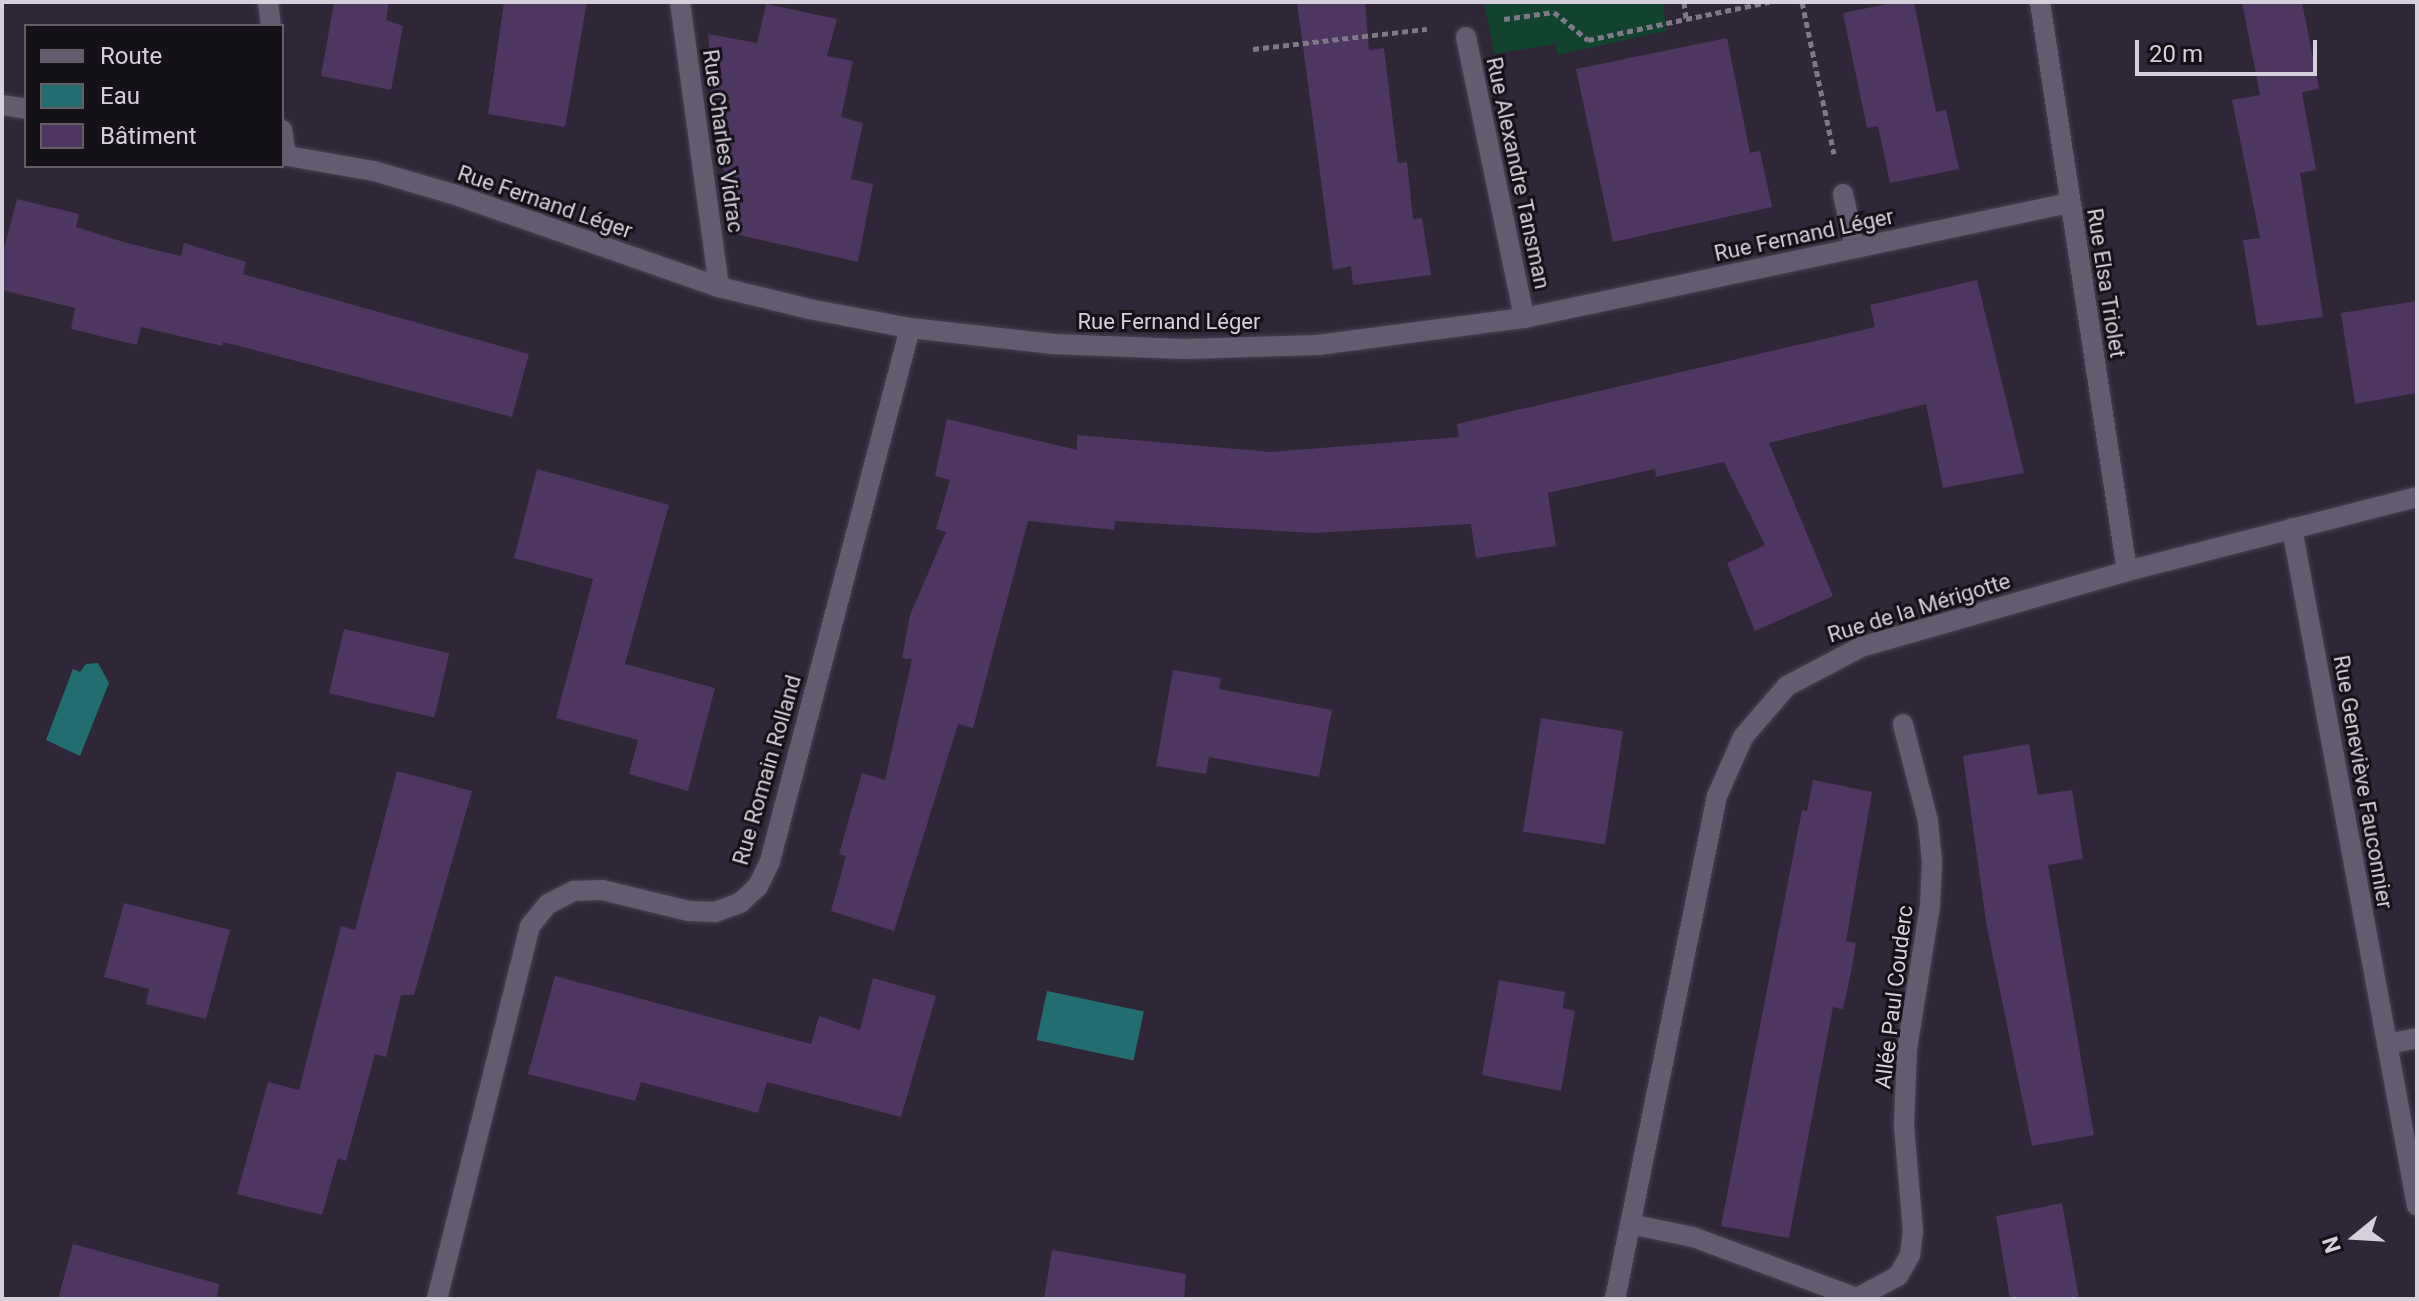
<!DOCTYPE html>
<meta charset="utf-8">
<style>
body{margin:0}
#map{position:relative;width:2419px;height:1301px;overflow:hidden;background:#2f2637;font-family:Roboto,sans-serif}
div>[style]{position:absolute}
.green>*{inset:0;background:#12432f}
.water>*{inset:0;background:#226d6f;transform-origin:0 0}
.building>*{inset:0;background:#4d3760;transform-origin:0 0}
.path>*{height:5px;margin-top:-2.5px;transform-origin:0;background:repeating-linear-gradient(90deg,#7f7886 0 6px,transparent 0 10px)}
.roads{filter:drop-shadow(0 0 2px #48414f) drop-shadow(0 0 2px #48414f)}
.street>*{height:20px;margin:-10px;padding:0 10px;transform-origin:10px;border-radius:10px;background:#655b6f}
span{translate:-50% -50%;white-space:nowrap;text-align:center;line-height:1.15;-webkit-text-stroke:6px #151119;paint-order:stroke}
.street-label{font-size:22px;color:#d5d0db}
.frame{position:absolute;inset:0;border:4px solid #d5d0db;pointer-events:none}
.legend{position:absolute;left:24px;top:24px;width:260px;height:144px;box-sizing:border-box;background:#151119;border:2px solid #625d67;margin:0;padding:10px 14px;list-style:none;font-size:24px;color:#d5d0db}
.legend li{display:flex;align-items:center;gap:16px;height:40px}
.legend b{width:40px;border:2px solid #625d67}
.north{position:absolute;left:2315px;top:1197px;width:80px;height:80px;-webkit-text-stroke:6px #151119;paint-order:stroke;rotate:252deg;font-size:22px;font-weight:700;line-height:32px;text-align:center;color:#d5d0db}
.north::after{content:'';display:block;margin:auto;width:28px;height:36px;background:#d5d0db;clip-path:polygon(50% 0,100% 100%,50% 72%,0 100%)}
.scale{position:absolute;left:2135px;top:40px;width:182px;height:36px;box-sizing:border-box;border:4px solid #d5d0db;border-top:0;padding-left:10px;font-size:24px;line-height:28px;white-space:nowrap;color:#d5d0db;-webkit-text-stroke:6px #151119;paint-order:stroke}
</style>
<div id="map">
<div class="green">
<div style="clip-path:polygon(1484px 2px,1663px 2px,1666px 31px,1558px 55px,1555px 44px,1494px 54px)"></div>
</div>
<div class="water">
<div style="clip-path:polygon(98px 663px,109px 683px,80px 756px,46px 740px,73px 669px,80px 672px,86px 664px)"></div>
<div style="left:1047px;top:991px;width:99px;height:50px;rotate:12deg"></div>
</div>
<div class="building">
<div style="clip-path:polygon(334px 2px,389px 2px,386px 20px,403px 26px,391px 90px,321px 76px)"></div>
<div style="clip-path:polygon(504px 2px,587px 2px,565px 127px,488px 114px)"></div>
<div style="clip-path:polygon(1297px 2px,1365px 2px,1369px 50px,1384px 48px,1398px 163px,1407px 162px,1413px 219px,1422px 218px,1431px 275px,1353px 285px,1351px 266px,1333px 270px)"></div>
<div style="clip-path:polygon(1897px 2px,1914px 2px,1936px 112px,1946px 110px,1959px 169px,1890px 183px,1878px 126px,1867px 128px,1843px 13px)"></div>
<div style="clip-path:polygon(2242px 2px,2302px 2px,2319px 89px,2302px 92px,2316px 170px,2300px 173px,2323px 317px,2257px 326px,2243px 240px,2260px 238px,2232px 100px,2260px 95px)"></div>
<div style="clip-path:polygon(766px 4px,837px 19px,827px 56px,853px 61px,841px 117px,863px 123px,851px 179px,873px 184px,858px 262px,735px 234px,706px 64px,711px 65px,708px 34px,757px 43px)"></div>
<div style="clip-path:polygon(1727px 38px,1750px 153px,1760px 151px,1772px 207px,1613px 242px,1576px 69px)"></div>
<div style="clip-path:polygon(17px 199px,79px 214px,76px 227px,127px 243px,181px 256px,184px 243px,246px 262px,243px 274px,529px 354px,512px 417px,223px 342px,222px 346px,141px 327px,137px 345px,71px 329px,75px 308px,2px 290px,2px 256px)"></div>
<div style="clip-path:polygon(1977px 280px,2024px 473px,1943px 488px,1926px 404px,1769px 443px,1833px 596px,1755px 631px,1727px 563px,1765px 545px,1724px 462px,1656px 477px,1655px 469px,1548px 493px,1556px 546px,1476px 558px,1471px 524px,1313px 533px,1115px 521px,1114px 530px,1028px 521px,973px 728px,958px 724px,894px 931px,831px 911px,846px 856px,839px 854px,862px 773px,885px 780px,912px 659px,902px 658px,910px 615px,946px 532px,936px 529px,950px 480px,935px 476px,947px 419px,1077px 450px,1077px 435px,1271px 452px,1459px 437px,1457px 424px,1875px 327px,1870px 305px)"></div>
<div style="clip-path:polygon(2417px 301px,2417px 393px,2355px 404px,2341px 313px)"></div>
<div style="clip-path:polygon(537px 469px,669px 505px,625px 664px,715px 688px,688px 791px,629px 774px,638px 740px,556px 718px,593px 579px,514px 558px)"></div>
<div style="left:344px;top:629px;width:108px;height:66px;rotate:13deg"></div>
<div style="clip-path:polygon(1173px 670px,1221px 678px,1219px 689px,1332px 710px,1319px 777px,1209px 757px,1206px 774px,1156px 766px)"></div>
<div style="left:1541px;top:718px;width:83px;height:115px;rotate:9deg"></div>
<div style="clip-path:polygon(2029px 744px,2038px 795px,2072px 790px,2083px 859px,2048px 865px,2094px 1135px,2032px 1146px,1987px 928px,1963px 756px)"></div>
<div style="clip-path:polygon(397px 771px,472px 791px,414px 995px,401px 995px,386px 1057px,375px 1054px,346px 1161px,338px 1158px,322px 1215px,237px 1194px,268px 1082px,299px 1090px,341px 926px,355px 930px)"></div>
<div style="clip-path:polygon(1813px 780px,1872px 792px,1846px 941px,1856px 943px,1850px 977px,1843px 1009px,1833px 1007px,1789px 1238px,1721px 1226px,1802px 810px,1807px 811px)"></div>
<div style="clip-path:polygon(124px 903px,230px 930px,206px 1019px,146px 1004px,149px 989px,104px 977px)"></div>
<div style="clip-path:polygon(555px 976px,811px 1044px,819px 1016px,860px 1030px,873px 978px,936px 996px,901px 1117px,767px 1082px,758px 1113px,641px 1082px,635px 1101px,528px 1074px)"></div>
<div style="clip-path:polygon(1499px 980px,1565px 992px,1563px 1008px,1575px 1011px,1561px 1091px,1482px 1075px)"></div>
<div style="clip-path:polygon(2062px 1203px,2079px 1299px,2010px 1299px,1996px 1216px)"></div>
<div style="clip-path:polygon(73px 1244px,219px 1284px,217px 1299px,58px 1299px)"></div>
<div style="clip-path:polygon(1052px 1250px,1186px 1274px,1184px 1299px,1044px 1299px)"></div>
</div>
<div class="path">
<div style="left:1684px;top:2px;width:17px;rotate:83deg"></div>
<div style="left:1686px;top:19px;width:85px;rotate:-11.6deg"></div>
<div style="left:1802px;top:2px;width:155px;rotate:78.1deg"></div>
<div style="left:1504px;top:19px;width:50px;rotate:-8deg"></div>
<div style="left:1554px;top:12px;width:44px;rotate:39.5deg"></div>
<div style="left:1588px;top:40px;width:100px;rotate:-12.1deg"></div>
<div style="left:1253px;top:49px;width:175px;rotate:-6.6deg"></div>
</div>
<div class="roads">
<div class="street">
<div style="left:268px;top:2px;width:24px;rotate:83deg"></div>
<div style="left:680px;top:2px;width:288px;rotate:82.2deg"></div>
<div style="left:2040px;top:2px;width:576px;rotate:81.31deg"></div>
<div style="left:1466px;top:37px;width:287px;rotate:78.3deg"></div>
<div style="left:2px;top:105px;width:24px;rotate:9deg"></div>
<div style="left:282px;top:130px;width:25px;rotate:81deg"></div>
<div style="left:282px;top:155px;width:93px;rotate:9.9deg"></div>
<div style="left:374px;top:171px;width:85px;rotate:16.3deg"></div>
<div style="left:456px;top:195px;width:279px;rotate:19.3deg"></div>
<div style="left:719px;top:287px;width:93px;rotate:13.7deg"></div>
<div style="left:809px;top:309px;width:103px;rotate:10.7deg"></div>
<div style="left:910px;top:328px;width:144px;rotate:6.4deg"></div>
<div style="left:1053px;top:344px;width:131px;rotate:2.2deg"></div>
<div style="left:1184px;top:349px;width:134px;rotate:-1.7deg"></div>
<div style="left:1318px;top:345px;width:208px;rotate:-7.5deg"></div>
<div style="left:1524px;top:318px;width:557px;rotate:-11.92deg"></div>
<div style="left:1843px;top:194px;width:55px;rotate:77.5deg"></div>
<div style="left:2292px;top:528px;width:689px;rotate:79.55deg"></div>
<div style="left:2387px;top:1044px;width:31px;rotate:-11deg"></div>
<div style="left:1630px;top:1224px;width:64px;rotate:11.7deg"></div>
<div style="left:1693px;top:1237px;width:175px;rotate:20.4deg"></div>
<div style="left:1857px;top:1298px;width:47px;rotate:-28.2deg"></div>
<div style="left:1898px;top:1276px;width:24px;rotate:-60deg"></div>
<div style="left:1910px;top:1255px;width:24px;rotate:-83deg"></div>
<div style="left:1913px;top:1231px;width:106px;rotate:-94.9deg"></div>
<div style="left:1904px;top:1125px;width:76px;rotate:-87.7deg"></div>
<div style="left:1907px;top:1049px;width:145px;rotate:-80.9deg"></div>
<div style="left:1930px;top:906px;width:44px;rotate:-87.4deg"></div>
<div style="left:1932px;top:862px;width:41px;rotate:-95.6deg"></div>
<div style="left:1928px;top:821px;width:100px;rotate:-104.5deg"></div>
<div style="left:437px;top:1299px;width:384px;rotate:-76deg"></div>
<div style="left:530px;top:926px;width:28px;rotate:-51deg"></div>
<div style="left:548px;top:904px;width:29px;rotate:-27deg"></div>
<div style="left:574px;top:891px;width:28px;rotate:-2deg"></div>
<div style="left:602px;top:890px;width:89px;rotate:13.7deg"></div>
<div style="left:688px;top:911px;width:27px;rotate:2deg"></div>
<div style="left:715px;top:912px;width:27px;rotate:-20deg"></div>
<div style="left:740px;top:903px;width:25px;rotate:-43deg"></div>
<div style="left:758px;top:886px;width:28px;rotate:-64deg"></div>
<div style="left:770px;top:861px;width:551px;rotate:-75.28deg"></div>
<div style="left:1615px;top:1299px;width:513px;rotate:-78.54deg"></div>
<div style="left:1717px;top:796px;width:64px;rotate:-66.2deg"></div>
<div style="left:1743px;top:737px;width:67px;rotate:-49.2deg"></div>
<div style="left:1787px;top:686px;width:84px;rotate:-27.8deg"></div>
<div style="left:1861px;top:647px;width:277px;rotate:-15.9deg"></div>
<div style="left:2127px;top:571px;width:299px;rotate:-14.3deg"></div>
</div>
</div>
<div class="street-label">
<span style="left:723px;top:141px;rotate:82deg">Rue Charles Vidrac</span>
<span style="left:1518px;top:173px;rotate:78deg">Rue Alexandre Tansman</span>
<span style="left:545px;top:202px;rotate:19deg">Rue Fernand Léger</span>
<span style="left:1804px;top:235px;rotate:-12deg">Rue Fernand Léger</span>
<span style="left:2106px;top:283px;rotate:81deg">Rue Elsa Triolet</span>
<span style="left:1169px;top:322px">Rue Fernand Léger</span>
<span style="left:1919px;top:608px;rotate:-17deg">Rue de la Mérigotte</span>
<span style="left:767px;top:770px;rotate:-74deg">Rue Romain Rolland</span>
<span style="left:2363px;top:782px;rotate:80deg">Rue Geneviève Fauconnier</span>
<span style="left:1894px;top:997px;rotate:-83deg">Allée Paul Couderc</span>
</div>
<div class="frame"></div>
<ul class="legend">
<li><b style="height:10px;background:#655b6f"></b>Route</li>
<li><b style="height:22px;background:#226d6f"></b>Eau</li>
<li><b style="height:22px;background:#4d3760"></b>Bâtiment</li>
</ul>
<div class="north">N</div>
<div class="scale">20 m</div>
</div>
